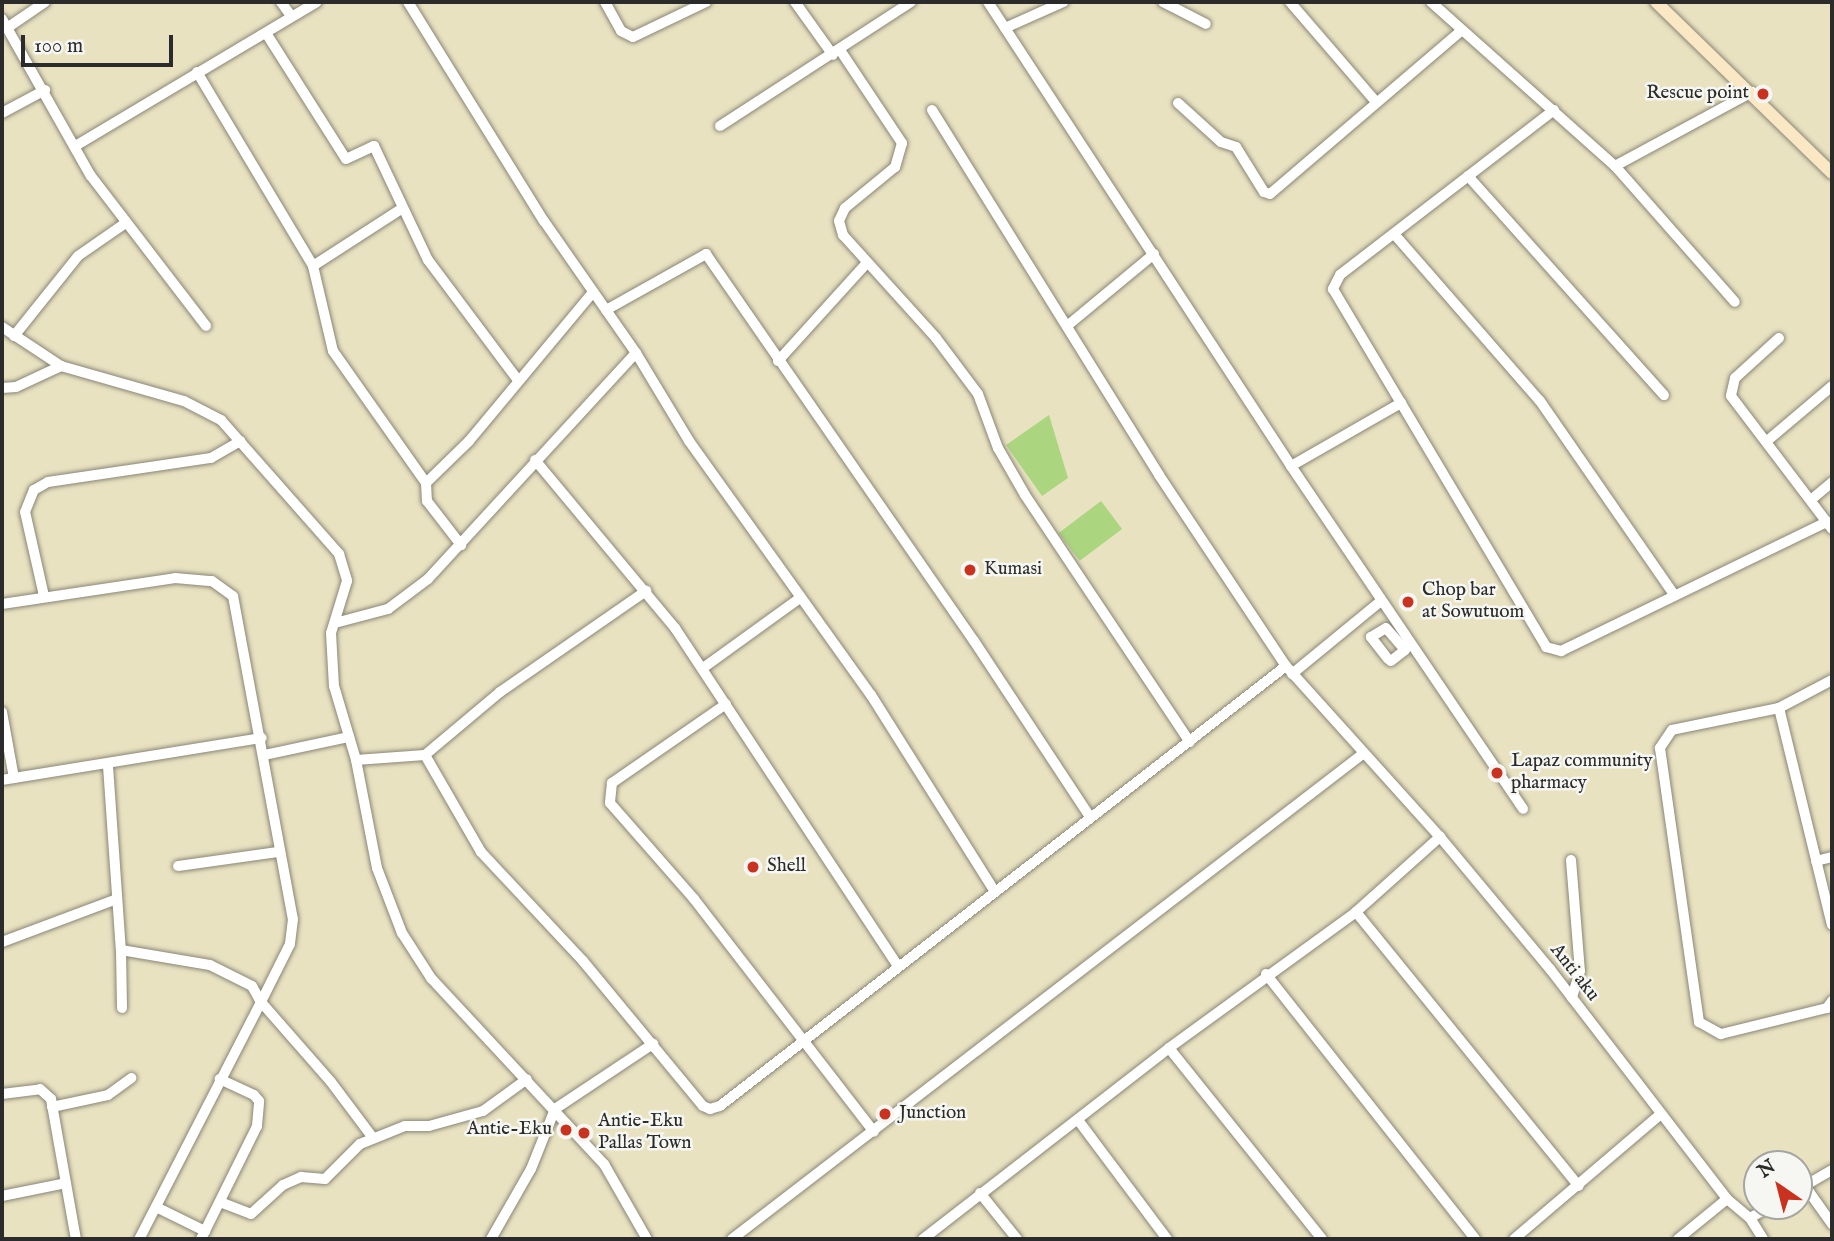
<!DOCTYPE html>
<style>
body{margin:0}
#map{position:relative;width:1834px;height:1241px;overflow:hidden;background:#e8e2c1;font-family:"IM FELL English",serif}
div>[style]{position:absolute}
.green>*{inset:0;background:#acd580;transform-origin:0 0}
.roads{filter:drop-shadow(0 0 2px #8a8676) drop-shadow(0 0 2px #8a8676)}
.street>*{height:10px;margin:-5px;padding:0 5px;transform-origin:5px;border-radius:5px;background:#fff}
.secondary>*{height:12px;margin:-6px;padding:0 6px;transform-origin:6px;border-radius:6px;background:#fae7c3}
.dots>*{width:19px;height:19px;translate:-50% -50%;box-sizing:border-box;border:4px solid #f6f6f2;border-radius:50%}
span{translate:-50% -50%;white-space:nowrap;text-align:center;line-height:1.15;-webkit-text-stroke:5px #f6f6f2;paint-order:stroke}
.poi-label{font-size:19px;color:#2b2b2b}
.right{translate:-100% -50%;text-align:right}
.left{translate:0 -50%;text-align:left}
.street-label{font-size:19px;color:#2b2b2b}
.frame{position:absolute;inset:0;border:4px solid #2b2b2b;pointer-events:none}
.north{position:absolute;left:1743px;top:1150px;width:70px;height:70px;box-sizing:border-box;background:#f6f6f2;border:2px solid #a5a5a2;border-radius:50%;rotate:325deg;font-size:19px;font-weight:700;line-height:28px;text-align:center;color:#2b2b2b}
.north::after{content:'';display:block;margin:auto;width:24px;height:32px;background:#c8321e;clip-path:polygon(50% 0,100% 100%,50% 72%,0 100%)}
.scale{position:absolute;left:21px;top:35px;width:152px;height:32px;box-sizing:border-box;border:4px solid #2b2b2b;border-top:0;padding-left:9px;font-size:21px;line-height:24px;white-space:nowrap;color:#2b2b2b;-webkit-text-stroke:5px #f6f6f2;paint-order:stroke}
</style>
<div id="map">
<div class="green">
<div style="clip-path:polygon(1049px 415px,1068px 478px,1042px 496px,1006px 445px)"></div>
<div style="left:1101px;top:501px;width:35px;height:53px;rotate:53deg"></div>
</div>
<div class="roads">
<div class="street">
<div style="left:281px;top:2px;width:17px;rotate:54deg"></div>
<div style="left:408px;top:2px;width:258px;rotate:58.2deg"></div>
<div style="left:544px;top:221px;width:161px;rotate:55.1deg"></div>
<div style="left:636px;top:353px;width:103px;rotate:58.9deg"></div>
<div style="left:689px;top:441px;width:312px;rotate:54.4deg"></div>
<div style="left:871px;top:695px;width:231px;rotate:57.8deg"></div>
<div style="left:605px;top:2px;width:33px;rotate:61deg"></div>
<div style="left:621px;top:31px;width:13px;rotate:27deg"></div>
<div style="left:633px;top:37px;width:81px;rotate:-25.6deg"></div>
<div style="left:795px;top:2px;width:65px;rotate:54.4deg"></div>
<div style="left:988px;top:2px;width:554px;rotate:56.85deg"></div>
<div style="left:1291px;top:466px;width:414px;rotate:55.9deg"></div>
<div style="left:1163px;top:2px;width:48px;rotate:27.1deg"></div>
<div style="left:1290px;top:2px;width:132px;rotate:49.3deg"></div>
<div style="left:1431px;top:2px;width:246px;rotate:41.7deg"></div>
<div style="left:1615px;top:166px;width:181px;rotate:48.6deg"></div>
<div style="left:2px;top:19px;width:180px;rotate:60.5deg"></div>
<div style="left:91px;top:176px;width:189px;rotate:52.5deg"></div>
<div style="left:7px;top:28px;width:46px;rotate:-34.4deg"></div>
<div style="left:1005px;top:28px;width:64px;rotate:-24.1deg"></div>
<div style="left:266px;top:33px;width:149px;rotate:57.6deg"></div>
<div style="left:346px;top:159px;width:31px;rotate:-25deg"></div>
<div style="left:374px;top:146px;width:126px;rotate:64.7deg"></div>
<div style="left:428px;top:260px;width:149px;rotate:53.2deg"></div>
<div style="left:840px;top:50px;width:112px;rotate:56.3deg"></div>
<div style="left:902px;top:143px;width:25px;rotate:106deg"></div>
<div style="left:895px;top:167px;width:65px;rotate:140.6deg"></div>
<div style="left:845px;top:208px;width:14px;rotate:115deg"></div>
<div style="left:839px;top:221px;width:15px;rotate:74deg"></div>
<div style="left:843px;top:235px;width:139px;rotate:47.9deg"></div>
<div style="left:936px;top:338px;width:70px;rotate:53.1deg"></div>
<div style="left:978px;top:394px;width:58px;rotate:69.7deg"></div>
<div style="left:998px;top:448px;width:54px;rotate:60.1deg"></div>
<div style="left:1025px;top:495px;width:297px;rotate:56.3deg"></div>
<div style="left:197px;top:72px;width:226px;rotate:59.1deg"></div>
<div style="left:313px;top:266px;width:87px;rotate:76.8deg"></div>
<div style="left:333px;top:351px;width:161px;rotate:54.8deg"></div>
<div style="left:426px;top:483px;width:18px;rotate:87deg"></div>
<div style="left:427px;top:501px;width:56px;rotate:52.3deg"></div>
<div style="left:1178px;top:103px;width:58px;rotate:42.2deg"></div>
<div style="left:1221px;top:142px;width:16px;rotate:18deg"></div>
<div style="left:1236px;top:147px;width:53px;rotate:58.1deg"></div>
<div style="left:1264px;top:192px;width:6px;rotate:18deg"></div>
<div style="left:1270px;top:194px;width:251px;rotate:-40.5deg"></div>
<div style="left:932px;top:110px;width:430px;rotate:58.1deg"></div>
<div style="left:1159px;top:475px;width:229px;rotate:56.4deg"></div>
<div style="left:1286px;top:666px;width:230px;rotate:48deg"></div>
<div style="left:1440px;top:837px;width:172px;rotate:50.2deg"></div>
<div style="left:1550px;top:969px;width:290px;rotate:52.4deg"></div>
<div style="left:1727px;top:1199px;width:30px;rotate:40deg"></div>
<div style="left:1554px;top:110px;width:270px;rotate:142.4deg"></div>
<div style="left:1340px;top:275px;width:16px;rotate:117deg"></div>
<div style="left:1333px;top:289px;width:417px;rotate:59.2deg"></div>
<div style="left:1546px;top:647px;width:16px;rotate:15deg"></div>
<div style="left:1561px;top:651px;width:296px;rotate:-25.9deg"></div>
<div style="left:2px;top:113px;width:49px;rotate:-28.1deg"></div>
<div style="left:720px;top:126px;width:228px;rotate:-33deg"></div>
<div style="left:77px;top:145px;width:279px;rotate:-30.8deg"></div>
<div style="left:1615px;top:166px;width:156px;rotate:-28.4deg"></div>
<div style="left:1468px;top:176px;width:294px;rotate:48.2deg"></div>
<div style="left:1395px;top:235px;width:220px;rotate:48.9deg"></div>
<div style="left:1540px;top:401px;width:234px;rotate:55.3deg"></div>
<div style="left:313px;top:266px;width:105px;rotate:-32.9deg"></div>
<div style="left:606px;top:310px;width:115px;rotate:-29.2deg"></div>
<div style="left:706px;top:254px;width:471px;rotate:55.3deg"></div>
<div style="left:974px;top:641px;width:211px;rotate:56.6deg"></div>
<div style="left:1067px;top:326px;width:113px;rotate:-39.6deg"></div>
<div style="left:2px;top:327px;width:71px;rotate:33.5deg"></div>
<div style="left:61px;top:366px;width:128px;rotate:15.9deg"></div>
<div style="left:184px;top:401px;width:42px;rotate:27.2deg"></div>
<div style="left:221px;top:420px;width:179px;rotate:48.6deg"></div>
<div style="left:339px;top:554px;width:28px;rotate:73deg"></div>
<div style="left:347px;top:581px;width:54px;rotate:107.1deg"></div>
<div style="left:331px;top:633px;width:53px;rotate:86.8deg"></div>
<div style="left:334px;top:686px;width:77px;rotate:73.4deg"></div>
<div style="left:356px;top:760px;width:110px;rotate:79deg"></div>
<div style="left:377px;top:868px;width:70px;rotate:69deg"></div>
<div style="left:402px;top:933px;width:54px;rotate:57.2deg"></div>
<div style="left:431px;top:978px;width:254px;rotate:47.1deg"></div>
<div style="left:604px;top:1164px;width:86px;rotate:60.2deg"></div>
<div style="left:14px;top:336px;width:102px;rotate:-51.3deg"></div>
<div style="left:78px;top:256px;width:56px;rotate:-34.8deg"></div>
<div style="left:1779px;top:338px;width:59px;rotate:137.7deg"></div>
<div style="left:1735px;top:378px;width:18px;rotate:103deg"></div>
<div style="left:1731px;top:396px;width:167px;rotate:52.8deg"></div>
<div style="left:778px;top:361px;width:132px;rotate:-47.8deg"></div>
<div style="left:2px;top:388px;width:14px;rotate:-4deg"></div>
<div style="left:16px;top:387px;width:50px;rotate:-25deg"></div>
<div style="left:1767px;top:441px;width:85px;rotate:-40.2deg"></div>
<div style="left:535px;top:460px;width:219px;rotate:50.2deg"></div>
<div style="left:675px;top:628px;width:405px;rotate:56.6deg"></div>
<div style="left:1291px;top:466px;width:127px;rotate:-29.8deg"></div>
<div style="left:426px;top:483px;width:60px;rotate:-44.3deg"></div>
<div style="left:469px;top:441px;width:194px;rotate:-50.2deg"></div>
<div style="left:1812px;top:499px;width:26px;rotate:-40deg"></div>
<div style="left:44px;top:596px;width:86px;rotate:-102.7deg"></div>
<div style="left:25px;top:512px;width:24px;rotate:-68deg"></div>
<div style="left:34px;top:490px;width:16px;rotate:-30deg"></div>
<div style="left:48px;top:482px;width:165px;rotate:-8.4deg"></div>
<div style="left:211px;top:458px;width:34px;rotate:-30deg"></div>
<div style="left:2px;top:604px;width:175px;rotate:-8.5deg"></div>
<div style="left:175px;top:578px;width:37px;rotate:5deg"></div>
<div style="left:212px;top:581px;width:26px;rotate:36deg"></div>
<div style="left:233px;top:596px;width:329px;rotate:79.5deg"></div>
<div style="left:293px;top:919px;width:25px;rotate:97deg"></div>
<div style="left:290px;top:944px;width:65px;rotate:116.6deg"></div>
<div style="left:261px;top:1002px;width:106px;rotate:48.8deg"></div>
<div style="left:331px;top:1082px;width:70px;rotate:53.1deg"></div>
<div style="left:335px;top:623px;width:55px;rotate:-14.8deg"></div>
<div style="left:388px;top:609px;width:50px;rotate:-36.9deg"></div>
<div style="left:428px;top:579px;width:307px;rotate:-47.4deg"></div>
<div style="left:1388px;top:659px;width:28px;rotate:-128deg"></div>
<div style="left:1371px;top:637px;width:17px;rotate:-31deg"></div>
<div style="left:1386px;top:628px;width:29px;rotate:49deg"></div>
<div style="left:1405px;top:650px;width:18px;rotate:142deg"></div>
<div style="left:703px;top:668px;width:120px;rotate:-35.8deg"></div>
<div style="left:1292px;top:674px;width:115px;rotate:-39.4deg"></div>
<div style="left:1832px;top:680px;width:60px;rotate:152.2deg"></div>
<div style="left:1779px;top:708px;width:109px;rotate:168.4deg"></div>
<div style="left:1672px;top:730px;width:22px;rotate:124deg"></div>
<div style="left:1660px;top:748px;width:277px;rotate:81.9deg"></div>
<div style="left:1699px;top:1022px;width:25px;rotate:29deg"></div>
<div style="left:1721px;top:1034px;width:109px;rotate:-13.8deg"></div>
<div style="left:1827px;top:1008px;width:9px;rotate:-54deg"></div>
<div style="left:726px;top:704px;width:139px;rotate:145.3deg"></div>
<div style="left:612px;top:783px;width:20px;rotate:96deg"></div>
<div style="left:610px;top:803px;width:128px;rotate:48.8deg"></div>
<div style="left:694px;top:899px;width:294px;rotate:52.3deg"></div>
<div style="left:1779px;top:708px;width:223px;rotate:76.3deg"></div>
<div style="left:2px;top:712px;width:67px;rotate:79.7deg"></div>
<div style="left:264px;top:755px;width:87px;rotate:-12deg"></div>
<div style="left:425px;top:755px;width:112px;rotate:60deg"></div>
<div style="left:481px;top:852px;width:149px;rotate:46.9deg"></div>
<div style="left:583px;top:961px;width:188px;rotate:50.4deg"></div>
<div style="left:703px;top:1106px;width:8px;rotate:23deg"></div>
<div style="left:710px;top:1109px;width:10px;rotate:-17deg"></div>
<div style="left:720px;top:1106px;width:717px;rotate:-37.86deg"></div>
<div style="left:356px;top:760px;width:69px;rotate:-4.1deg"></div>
<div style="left:425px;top:755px;width:98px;rotate:-40deg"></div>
<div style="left:500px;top:692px;width:178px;rotate:-34.7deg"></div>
<div style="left:108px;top:766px;width:184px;rotate:86deg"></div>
<div style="left:121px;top:950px;width:90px;rotate:9.6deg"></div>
<div style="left:210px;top:965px;width:47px;rotate:26.6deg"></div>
<div style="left:252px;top:986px;width:18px;rotate:61deg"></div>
<div style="left:261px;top:1002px;width:267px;rotate:117.2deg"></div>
<div style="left:2px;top:780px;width:263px;rotate:-9.2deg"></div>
<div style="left:1571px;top:860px;width:111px;rotate:85.4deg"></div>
<div style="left:1580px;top:971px;width:28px;rotate:107deg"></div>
<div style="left:1816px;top:861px;width:16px;rotate:-14deg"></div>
<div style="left:178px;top:866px;width:101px;rotate:-8deg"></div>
<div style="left:1356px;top:912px;width:353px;rotate:50.9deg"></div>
<div style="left:2px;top:942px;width:123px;rotate:-20.5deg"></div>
<div style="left:121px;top:950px;width:58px;rotate:89deg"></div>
<div style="left:1266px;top:974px;width:337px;rotate:51.7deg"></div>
<div style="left:1169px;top:1048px;width:245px;rotate:51.3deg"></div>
<div style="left:2px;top:1094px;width:38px;rotate:-7deg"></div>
<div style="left:40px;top:1089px;width:15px;rotate:42deg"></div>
<div style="left:51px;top:1099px;width:142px;rotate:79.9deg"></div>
<div style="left:52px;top:1107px;width:57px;rotate:-12.1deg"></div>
<div style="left:108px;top:1095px;width:29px;rotate:-36deg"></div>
<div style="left:1078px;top:1120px;width:149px;rotate:53.2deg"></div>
<div style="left:1805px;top:1186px;width:47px;rotate:54.6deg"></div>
<div style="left:1799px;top:1189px;width:38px;rotate:-30deg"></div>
<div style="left:980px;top:1193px;width:59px;rotate:51.2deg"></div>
<div style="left:2px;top:1196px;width:65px;rotate:-11.5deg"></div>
<div style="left:220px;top:1202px;width:33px;rotate:21deg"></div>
<div style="left:251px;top:1214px;width:43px;rotate:-42.2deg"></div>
<div style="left:283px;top:1185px;width:20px;rotate:-24deg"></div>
<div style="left:301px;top:1177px;width:24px;rotate:5deg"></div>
<div style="left:325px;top:1179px;width:49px;rotate:-45deg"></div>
<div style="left:360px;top:1144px;width:48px;rotate:-21.8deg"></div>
<div style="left:405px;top:1126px;width:24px"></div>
<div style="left:429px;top:1126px;width:56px;rotate:-15.5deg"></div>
<div style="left:483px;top:1111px;width:54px;rotate:-36deg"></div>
<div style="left:156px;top:1207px;width:55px;rotate:26.1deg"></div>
<div style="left:1750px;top:1218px;width:25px;rotate:58deg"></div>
<div style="left:1750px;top:1218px;width:24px;rotate:-30deg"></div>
<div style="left:201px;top:1239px;width:126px;rotate:-63.6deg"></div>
<div style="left:257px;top:1126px;width:25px;rotate:-85deg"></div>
<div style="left:259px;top:1101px;width:8px;rotate:-130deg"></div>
<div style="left:254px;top:1095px;width:38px;rotate:-155deg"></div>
<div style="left:491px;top:1239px;width:81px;rotate:-60.3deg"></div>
<div style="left:531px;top:1169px;width:65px;rotate:-68.2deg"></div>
<div style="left:555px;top:1109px;width:118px;rotate:-33.6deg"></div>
<div style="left:732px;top:1239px;width:797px;rotate:-37.56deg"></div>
<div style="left:923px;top:1239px;width:311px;rotate:-37.8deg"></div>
<div style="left:1169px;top:1048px;width:231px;rotate:-36deg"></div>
<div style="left:1356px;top:912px;width:113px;rotate:-41.8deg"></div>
<div style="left:1514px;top:1239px;width:193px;rotate:-40.4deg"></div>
<div style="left:1678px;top:1239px;width:63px;rotate:-39.2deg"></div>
</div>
<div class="secondary">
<div style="left:1656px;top:2px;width:245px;rotate:44.2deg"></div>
</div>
</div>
<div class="dots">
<div style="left:1763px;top:94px;background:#c8321e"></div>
<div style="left:970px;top:570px;background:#c8321e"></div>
<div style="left:1408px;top:602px;background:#c8321e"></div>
<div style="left:1497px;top:773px;background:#c8321e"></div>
<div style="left:753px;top:867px;background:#c8321e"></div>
<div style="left:885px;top:1114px;background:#c8321e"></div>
<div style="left:566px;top:1130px;background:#c8321e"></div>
<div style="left:584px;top:1133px;background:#c8321e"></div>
</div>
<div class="poi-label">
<span class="right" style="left:1749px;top:94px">Rescue point</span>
<span class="left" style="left:984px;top:570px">Kumasi</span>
<span class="left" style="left:1422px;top:602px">Chop bar<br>at Sowutuom</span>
<span class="left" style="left:1511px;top:773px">Lapaz community<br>pharmacy</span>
<span class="left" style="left:767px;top:867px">Shell</span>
<span class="left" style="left:899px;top:1114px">Junction</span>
<span class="left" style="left:598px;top:1133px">Antie-Eku<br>Pallas Town</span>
<span class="right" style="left:552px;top:1130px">Antie-Eku</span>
</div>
<div class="street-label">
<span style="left:1574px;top:973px;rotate:52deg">Anti aku</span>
</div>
<div class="frame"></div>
<div class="north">N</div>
<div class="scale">100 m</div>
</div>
